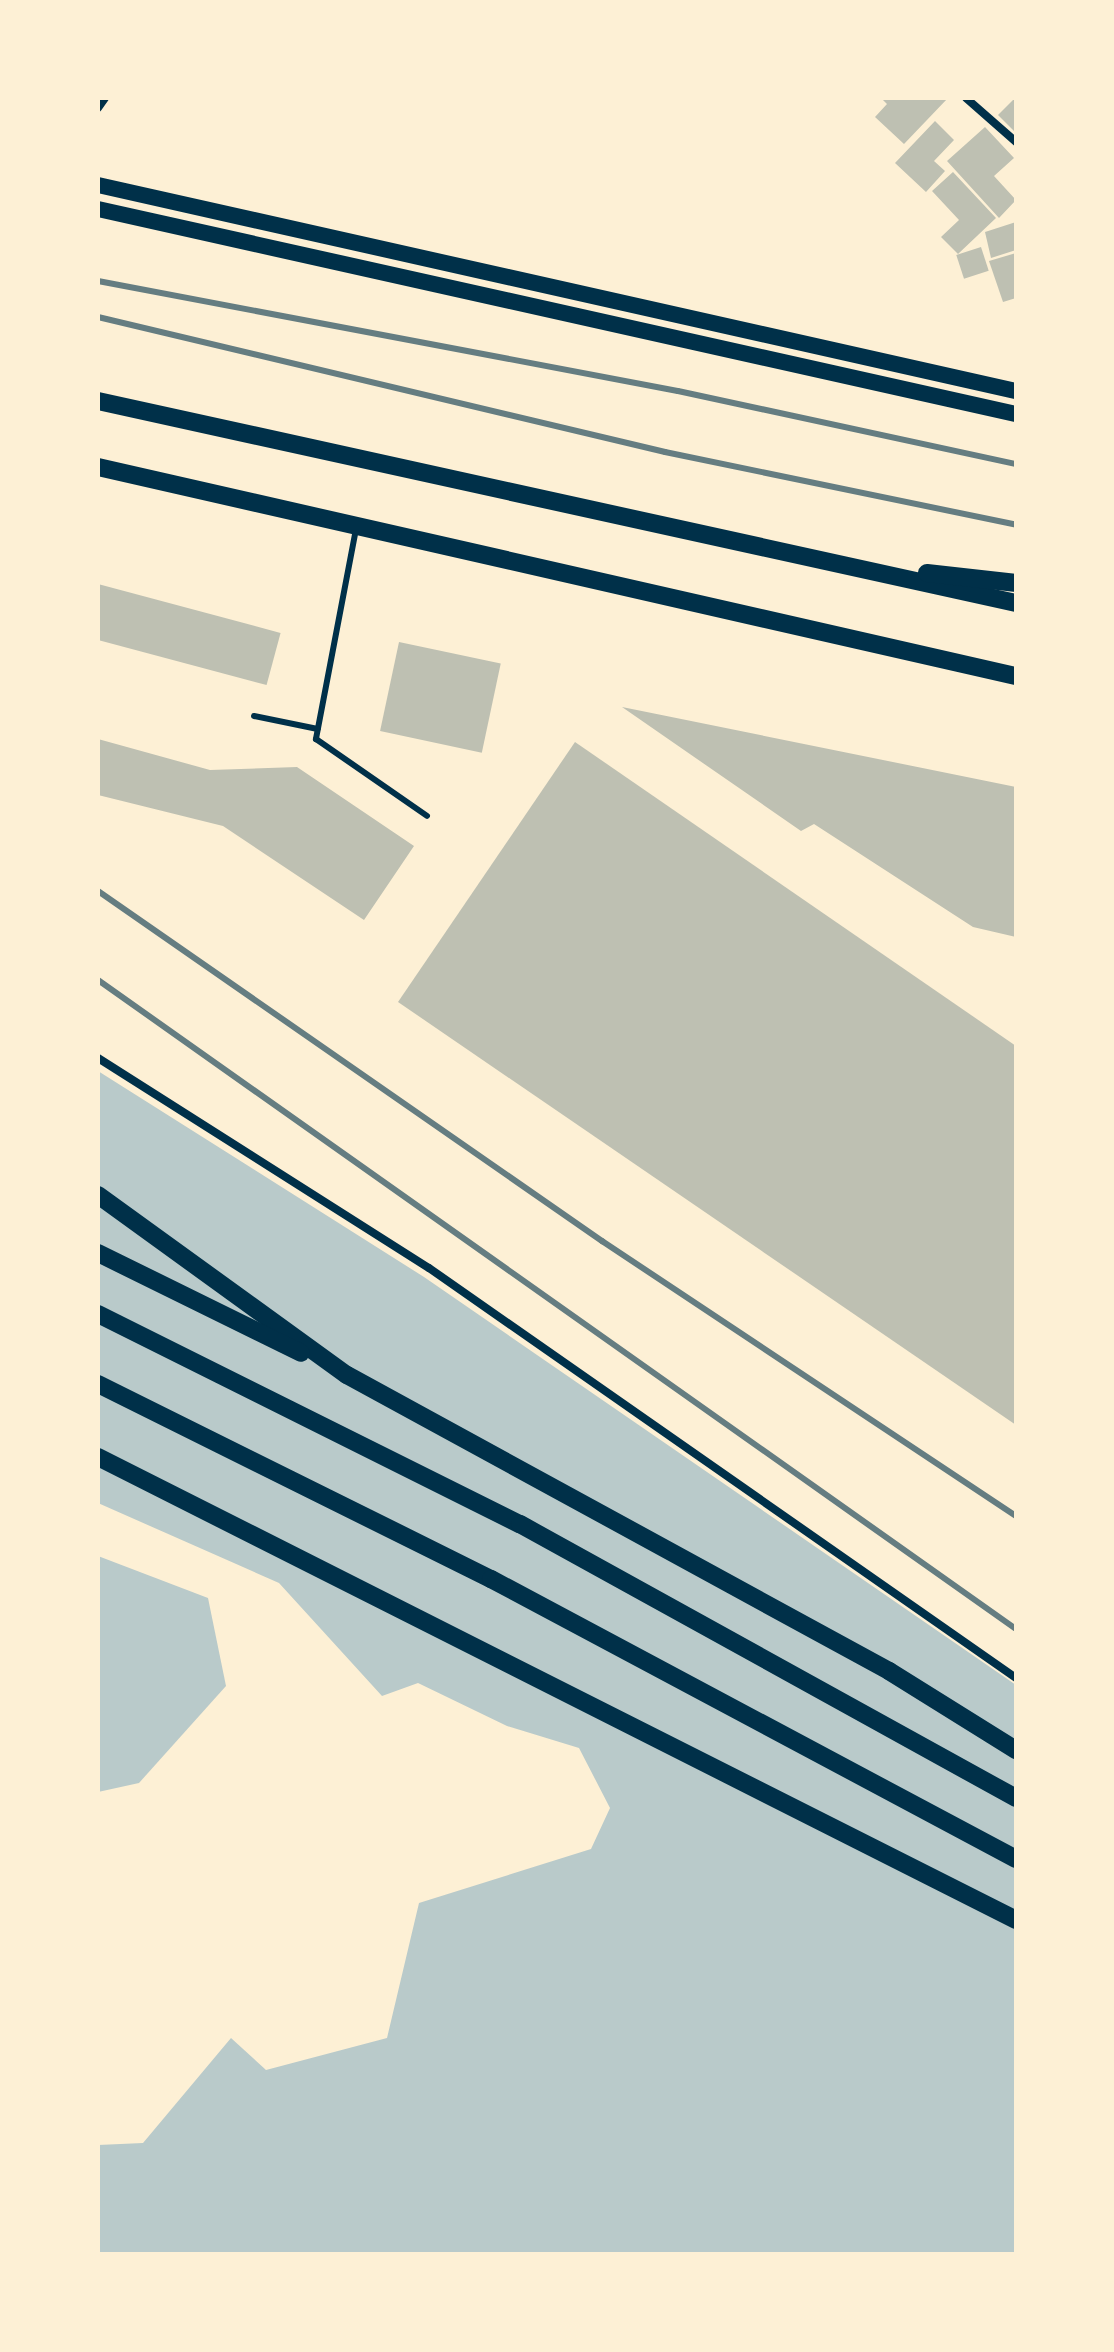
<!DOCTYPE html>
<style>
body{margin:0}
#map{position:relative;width:1114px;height:2352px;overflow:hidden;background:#fdf0d5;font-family:Signika,sans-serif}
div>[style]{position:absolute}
.green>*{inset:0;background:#b9caca}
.building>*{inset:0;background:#bec0b2;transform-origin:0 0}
.service>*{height:6px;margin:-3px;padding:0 3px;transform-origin:3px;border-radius:3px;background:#003049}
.minor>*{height:8px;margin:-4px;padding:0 4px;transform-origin:4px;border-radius:4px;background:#003049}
.secondary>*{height:16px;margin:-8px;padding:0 8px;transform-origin:8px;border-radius:8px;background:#003049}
.primary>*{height:18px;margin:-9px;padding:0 9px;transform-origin:9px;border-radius:9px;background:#003049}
.trunk>*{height:18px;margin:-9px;padding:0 9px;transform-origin:9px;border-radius:9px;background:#003049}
.rail>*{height:6px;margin:-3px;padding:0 3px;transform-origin:3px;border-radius:3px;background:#657d81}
span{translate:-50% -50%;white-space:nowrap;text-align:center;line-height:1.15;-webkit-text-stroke:7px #fdf0d5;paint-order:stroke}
.frame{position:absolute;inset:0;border:100px solid #fdf0d5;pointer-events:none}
</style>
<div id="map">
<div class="green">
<div style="clip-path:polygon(98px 1071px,424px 1277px,1016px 1685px,1016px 2254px,98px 2254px,98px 2145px,143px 2143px,231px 2038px,266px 2070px,387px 2038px,419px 1903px,591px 1849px,610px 1808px,579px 1748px,507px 1726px,418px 1683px,382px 1696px,279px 1583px,98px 1503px)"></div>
<div style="clip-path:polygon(98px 1556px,208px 1598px,226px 1686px,139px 1783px,98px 1792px)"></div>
</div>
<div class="building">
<div style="clip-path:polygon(881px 98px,948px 98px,904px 144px,875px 117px,887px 104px)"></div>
<div style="clip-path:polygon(1015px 98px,1016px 98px,1016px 133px,998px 115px)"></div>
<div style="clip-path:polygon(935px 121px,954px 140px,934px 161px,945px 171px,926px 192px,895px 163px)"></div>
<div style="clip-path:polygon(985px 127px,1014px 158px,994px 176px,1016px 200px,999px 218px,947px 161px)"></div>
<div style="clip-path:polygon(953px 172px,996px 218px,958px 254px,941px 237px,959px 220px,932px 191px)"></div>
<div style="clip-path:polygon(1016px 222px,1016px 250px,991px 258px,985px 232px)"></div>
<div style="left:981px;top:247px;width:25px;height:26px;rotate:72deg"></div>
<div style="clip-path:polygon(1016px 253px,1016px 298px,1003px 302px,989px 261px)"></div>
<div style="left:98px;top:584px;width:189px;height:54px;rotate:15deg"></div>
<div style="left:399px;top:642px;width:104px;height:91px;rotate:12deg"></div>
<div style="clip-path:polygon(622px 707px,1016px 787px,1016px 937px,973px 927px,814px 824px,801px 831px)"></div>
<div style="clip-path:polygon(98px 739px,210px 770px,297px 767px,414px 846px,364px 920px,223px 826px,98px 795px)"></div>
<div style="clip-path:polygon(575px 742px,1016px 1046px,1016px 1425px,398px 1002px)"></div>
</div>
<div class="service">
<div style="left:356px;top:529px;width:214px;rotate:100.8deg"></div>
<div style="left:316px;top:739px;width:135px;rotate:34.7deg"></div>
<div style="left:254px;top:716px;width:65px;rotate:11.5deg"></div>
</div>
<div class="minor">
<div style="left:966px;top:98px;width:67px;rotate:41.3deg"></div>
<div style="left:98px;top:108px;width:12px;rotate:-55deg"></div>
<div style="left:98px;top:1058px;width:392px;rotate:32.4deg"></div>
<div style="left:429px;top:1268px;width:716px;rotate:34.93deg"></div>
</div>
<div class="secondary">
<div style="left:98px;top:185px;width:941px;rotate:12.65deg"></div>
<div style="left:98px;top:209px;width:941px;rotate:12.59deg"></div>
</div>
<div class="primary">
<div style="left:98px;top:401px;width:940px;rotate:12.41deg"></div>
<div style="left:98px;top:467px;width:941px;rotate:12.83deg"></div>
<div style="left:927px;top:573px;width:90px;rotate:6.4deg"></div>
</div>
<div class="trunk">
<div style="left:98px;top:1195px;width:307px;rotate:35.9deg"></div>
<div style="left:347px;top:1375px;width:618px;rotate:28.64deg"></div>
<div style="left:889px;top:1671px;width:150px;rotate:31.9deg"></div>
<div style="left:98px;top:1253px;width:226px;rotate:26.2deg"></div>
<div style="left:98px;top:1314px;width:471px;rotate:26.5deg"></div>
<div style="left:520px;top:1524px;width:567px;rotate:28.92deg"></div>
<div style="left:98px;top:1384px;width:439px;rotate:26.4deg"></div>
<div style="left:491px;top:1579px;width:595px;rotate:28.07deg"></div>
<div style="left:98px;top:1457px;width:1028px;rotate:26.76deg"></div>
</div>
<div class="rail">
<div style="left:98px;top:281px;width:590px;rotate:10.74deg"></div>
<div style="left:678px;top:391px;width:346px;rotate:12.2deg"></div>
<div style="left:98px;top:317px;width:583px;rotate:13.39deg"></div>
<div style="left:665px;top:452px;width:359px;rotate:11.7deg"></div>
<div style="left:98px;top:891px;width:614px;rotate:34.78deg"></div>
<div style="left:602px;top:1241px;width:497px;rotate:33.6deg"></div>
<div style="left:98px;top:980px;width:1124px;rotate:35.26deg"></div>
</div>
<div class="frame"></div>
</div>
